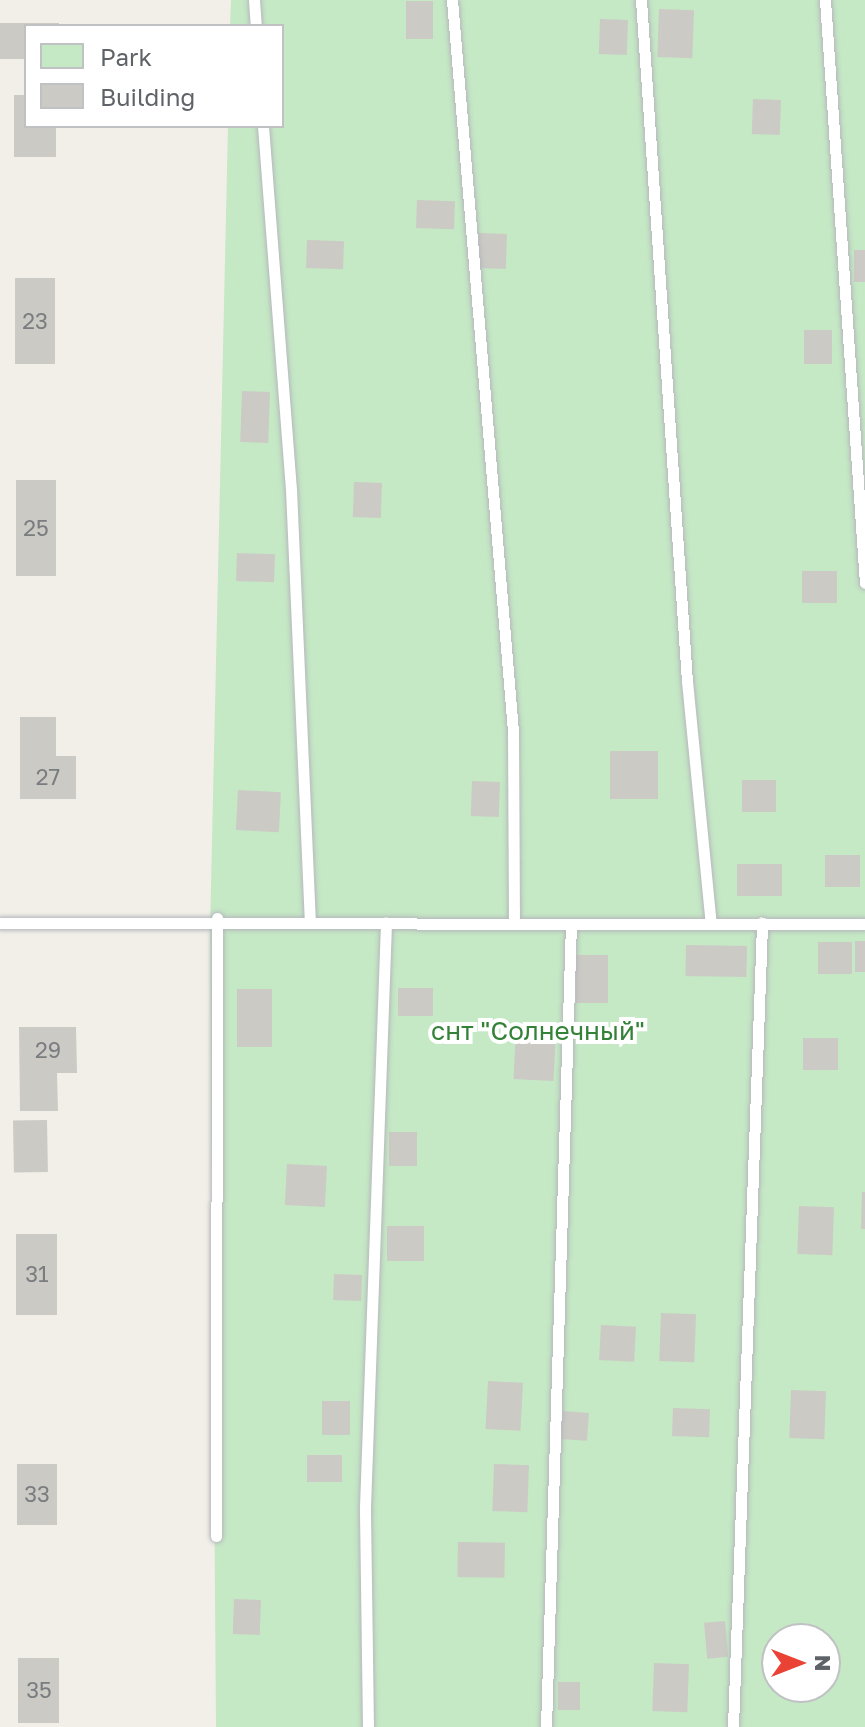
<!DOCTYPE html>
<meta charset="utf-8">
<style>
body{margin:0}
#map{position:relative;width:865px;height:1727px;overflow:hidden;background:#f1efe8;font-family:"Golos Text",sans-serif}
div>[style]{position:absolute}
.green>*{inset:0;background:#c5e8c5}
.building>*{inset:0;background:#cccac5;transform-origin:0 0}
.roads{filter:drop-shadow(0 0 2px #b5b8bc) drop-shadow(0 0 2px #b5b8bc)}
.service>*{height:11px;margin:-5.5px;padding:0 5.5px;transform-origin:5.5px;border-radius:5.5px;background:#fff}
span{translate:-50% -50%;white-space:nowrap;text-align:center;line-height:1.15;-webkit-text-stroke:8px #fff;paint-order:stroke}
.number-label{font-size:22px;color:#7a7d7f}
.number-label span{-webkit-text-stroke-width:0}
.park-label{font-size:26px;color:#348238}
.legend{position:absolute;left:24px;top:24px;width:260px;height:104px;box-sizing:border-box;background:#fff;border:2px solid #bfc1c3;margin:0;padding:10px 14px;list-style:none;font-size:24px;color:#5f6368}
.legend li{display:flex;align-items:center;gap:16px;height:40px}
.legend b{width:40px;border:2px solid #bfc1c3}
.north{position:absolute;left:761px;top:1623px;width:80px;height:80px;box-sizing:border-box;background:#fff;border:2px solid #bfc1c3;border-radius:50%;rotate:90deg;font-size:22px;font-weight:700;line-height:32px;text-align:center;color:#5f6368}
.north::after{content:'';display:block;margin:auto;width:28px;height:36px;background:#ea4335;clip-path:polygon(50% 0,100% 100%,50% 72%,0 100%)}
</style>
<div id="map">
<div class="green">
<div style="clip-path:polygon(evenodd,231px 0,865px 0,865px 1727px,216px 1727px,210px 931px,228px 126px,282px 126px,282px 26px,230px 26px,231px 0,777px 1639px,825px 1639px,825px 1687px,777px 1687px,777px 1639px)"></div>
</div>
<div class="building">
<div style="left:406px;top:1px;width:27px;height:38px"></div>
<div style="left:659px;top:9px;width:35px;height:48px;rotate:2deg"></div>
<div style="left:600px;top:19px;width:28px;height:35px;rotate:2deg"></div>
<div style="clip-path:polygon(0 23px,59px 23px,59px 26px,26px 26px,26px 59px,0 59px)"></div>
<div style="clip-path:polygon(14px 95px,26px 95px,26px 126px,56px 126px,56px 157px,14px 157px)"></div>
<div style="left:753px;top:99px;width:28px;height:35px;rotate:2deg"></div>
<div style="left:417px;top:200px;width:38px;height:28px;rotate:2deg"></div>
<div style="left:479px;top:233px;width:28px;height:35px;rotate:2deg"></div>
<div style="left:307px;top:240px;width:37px;height:28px;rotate:2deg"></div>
<div style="left:854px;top:250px;width:11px;height:32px"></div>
<div style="left:15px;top:278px;width:40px;height:86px"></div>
<div style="left:804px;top:330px;width:28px;height:34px"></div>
<div style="left:242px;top:391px;width:28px;height:51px;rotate:2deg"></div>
<div style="left:16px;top:480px;width:40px;height:96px"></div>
<div style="left:354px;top:482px;width:28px;height:35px;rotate:2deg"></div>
<div style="left:237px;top:553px;width:38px;height:28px;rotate:2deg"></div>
<div style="left:802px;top:571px;width:35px;height:32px"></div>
<div style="clip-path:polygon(20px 717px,56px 717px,56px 756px,76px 756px,76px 799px,20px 799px)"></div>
<div style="left:658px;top:751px;width:48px;height:48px;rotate:90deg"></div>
<div style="left:742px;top:780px;width:34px;height:32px"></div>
<div style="left:472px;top:781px;width:28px;height:35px;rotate:2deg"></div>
<div style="left:238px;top:790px;width:43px;height:40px;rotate:3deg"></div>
<div style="left:860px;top:855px;width:32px;height:35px;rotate:90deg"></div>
<div style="left:782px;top:864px;width:32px;height:45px;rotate:90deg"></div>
<div style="left:855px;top:941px;width:10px;height:31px"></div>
<div style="left:818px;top:942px;width:34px;height:32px"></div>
<div style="left:686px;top:945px;width:61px;height:31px;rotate:1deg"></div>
<div style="left:576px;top:955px;width:32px;height:48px"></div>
<div style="left:398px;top:988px;width:35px;height:28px"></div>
<div style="left:237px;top:989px;width:35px;height:58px"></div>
<div style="clip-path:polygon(19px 1027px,76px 1027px,77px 1073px,57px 1073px,58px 1111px,20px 1111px)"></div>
<div style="left:516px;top:1031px;width:40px;height:48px;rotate:3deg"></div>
<div style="left:838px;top:1038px;width:32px;height:35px;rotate:90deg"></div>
<div style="left:47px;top:1120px;width:52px;height:34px;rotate:89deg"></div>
<div style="left:389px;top:1132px;width:28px;height:34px"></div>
<div style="left:287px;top:1164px;width:40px;height:41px;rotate:3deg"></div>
<div style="clip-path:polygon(862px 1192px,865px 1192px,865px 1229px,861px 1229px)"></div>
<div style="left:799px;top:1206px;width:35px;height:48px;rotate:2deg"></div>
<div style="left:387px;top:1226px;width:37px;height:35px"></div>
<div style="left:16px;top:1234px;width:41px;height:81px"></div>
<div style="left:334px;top:1274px;width:28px;height:26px;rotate:2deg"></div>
<div style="left:661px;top:1313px;width:35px;height:48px;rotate:2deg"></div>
<div style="left:601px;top:1325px;width:35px;height:35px;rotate:3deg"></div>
<div style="left:488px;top:1381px;width:35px;height:48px;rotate:3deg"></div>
<div style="left:791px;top:1390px;width:35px;height:48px;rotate:2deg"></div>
<div style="left:322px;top:1401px;width:28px;height:34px"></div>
<div style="left:673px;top:1408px;width:37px;height:28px;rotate:2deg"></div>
<div style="left:562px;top:1411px;width:27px;height:28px;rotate:4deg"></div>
<div style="left:307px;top:1455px;width:35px;height:27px"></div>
<div style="left:17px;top:1464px;width:40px;height:61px"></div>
<div style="left:494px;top:1464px;width:35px;height:47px;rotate:2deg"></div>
<div style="left:458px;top:1542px;width:47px;height:35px;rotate:1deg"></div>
<div style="left:234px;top:1599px;width:27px;height:35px;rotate:2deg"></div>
<div style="left:725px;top:1621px;width:36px;height:21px;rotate:85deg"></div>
<div style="left:18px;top:1658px;width:41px;height:65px"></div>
<div style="left:654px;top:1663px;width:35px;height:48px;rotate:2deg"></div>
<div style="left:558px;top:1682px;width:22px;height:28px"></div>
</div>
<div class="roads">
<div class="service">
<div style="left:254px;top:0;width:26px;rotate:86deg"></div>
<div style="left:452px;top:0;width:734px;rotate:85.23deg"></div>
<div style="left:513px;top:731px;width:191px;rotate:89.7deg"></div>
<div style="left:641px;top:0;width:683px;rotate:86.14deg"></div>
<div style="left:687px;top:681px;width:244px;rotate:84.4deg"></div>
<div style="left:825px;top:0;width:584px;rotate:86.08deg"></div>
<div style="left:263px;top:126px;width:364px;rotate:85.6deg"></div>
<div style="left:291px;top:489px;width:432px;rotate:87.5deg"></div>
<div style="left:0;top:923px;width:865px;rotate:0.07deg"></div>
<div style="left:216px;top:1536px;width:618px;rotate:-89.91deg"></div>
<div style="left:368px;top:1727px;width:220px;rotate:-90.8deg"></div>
<div style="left:365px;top:1507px;width:585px;rotate:-87.94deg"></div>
<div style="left:546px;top:1727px;width:803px;rotate:-88.22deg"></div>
<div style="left:733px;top:1727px;width:805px;rotate:-87.93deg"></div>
</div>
</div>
<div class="number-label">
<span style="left:35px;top:321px">23</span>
<span style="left:36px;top:528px">25</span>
<span style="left:48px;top:777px">27</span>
<span style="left:48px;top:1050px">29</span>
<span style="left:37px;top:1274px">31</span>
<span style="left:37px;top:1494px">33</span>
<span style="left:39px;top:1690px">35</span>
</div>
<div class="park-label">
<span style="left:538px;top:1031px">снт "Солнечный"</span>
</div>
<ul class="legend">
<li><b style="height:22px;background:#c5e8c5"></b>Park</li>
<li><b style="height:22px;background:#cccac5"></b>Building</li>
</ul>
<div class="north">N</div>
</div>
